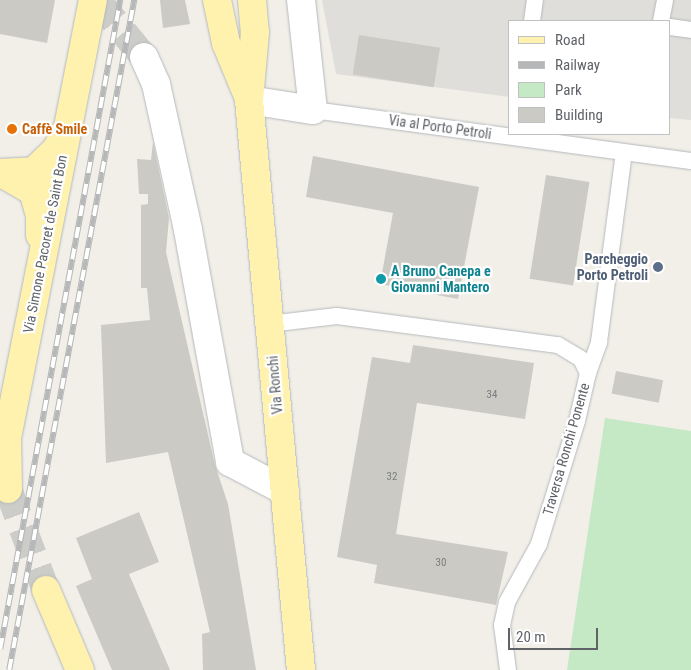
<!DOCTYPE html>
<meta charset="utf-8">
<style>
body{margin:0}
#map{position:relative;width:691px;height:670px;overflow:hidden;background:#f1efe8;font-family:"Roboto Condensed",sans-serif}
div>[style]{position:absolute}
.industrial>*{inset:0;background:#e0deda}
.green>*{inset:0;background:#c5e8c5}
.building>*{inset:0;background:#cccac5;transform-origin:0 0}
.minor-tunnel>*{height:28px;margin-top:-14px;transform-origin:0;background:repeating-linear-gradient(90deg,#ccccc8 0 28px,transparent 0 42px)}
.primary-tunnel>*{height:28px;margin-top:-14px;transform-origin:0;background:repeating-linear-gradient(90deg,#ccccc8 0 28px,transparent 0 42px)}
.roads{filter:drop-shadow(0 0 1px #b5b8bc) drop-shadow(0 0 1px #b5b8bc)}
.service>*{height:16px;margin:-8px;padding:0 8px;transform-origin:8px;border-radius:8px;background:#fff}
.minor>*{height:28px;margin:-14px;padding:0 14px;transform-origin:14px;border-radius:14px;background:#fff}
.primary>*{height:28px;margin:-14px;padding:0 14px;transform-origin:14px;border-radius:14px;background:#fff2af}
.rail>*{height:5.5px;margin-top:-2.75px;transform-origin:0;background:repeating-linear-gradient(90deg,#fff 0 11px,#b6b7b8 0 22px);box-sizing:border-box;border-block:1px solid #b6b7b8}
.dots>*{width:14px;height:14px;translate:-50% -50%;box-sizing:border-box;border:2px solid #fff;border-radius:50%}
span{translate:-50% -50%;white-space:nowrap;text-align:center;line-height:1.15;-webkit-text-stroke:4.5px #fff;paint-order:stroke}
.number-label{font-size:11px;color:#7a7d7f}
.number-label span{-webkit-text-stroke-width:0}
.street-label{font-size:14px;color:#5f6368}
.food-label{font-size:14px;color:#c56008;font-weight:700}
.left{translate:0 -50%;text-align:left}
.service-label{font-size:14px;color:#4e5e75;font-weight:700}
.right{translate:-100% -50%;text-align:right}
.culture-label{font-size:14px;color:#0d838f;font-weight:700}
.legend{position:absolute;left:508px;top:20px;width:162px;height:115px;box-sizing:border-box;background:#fff;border:1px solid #bfc1c3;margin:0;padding:6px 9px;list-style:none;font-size:15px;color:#5f6368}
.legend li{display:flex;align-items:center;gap:10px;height:25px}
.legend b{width:25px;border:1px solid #bfc1c3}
.scale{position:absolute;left:508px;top:628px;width:90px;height:22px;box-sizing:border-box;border:2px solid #5f6368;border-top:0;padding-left:6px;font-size:15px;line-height:18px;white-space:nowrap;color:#5f6368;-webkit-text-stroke:4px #fff;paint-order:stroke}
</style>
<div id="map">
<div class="industrial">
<div style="clip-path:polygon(322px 0,691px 0,691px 120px,670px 118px,670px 21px,510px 21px,510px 97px,336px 74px)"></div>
</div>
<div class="green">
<div style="clip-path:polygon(605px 418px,691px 431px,691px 670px,567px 670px)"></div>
</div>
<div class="building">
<div style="clip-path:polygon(0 0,55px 0,47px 43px,0 34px)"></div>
<div style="clip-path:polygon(160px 0,185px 0,190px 24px,163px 28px)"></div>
<div style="left:359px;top:35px;width:82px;height:40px;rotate:9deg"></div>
<div style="clip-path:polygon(153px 142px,169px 218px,166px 252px,215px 465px,228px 504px,256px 670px,203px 670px,202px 634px,210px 632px,168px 452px,106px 463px,101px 325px,150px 320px,147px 288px,141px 288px,141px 205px,148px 204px,148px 194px,139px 194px,137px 159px,151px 160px)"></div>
<div style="clip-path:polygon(313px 156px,479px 187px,458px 299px,380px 284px,393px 213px,306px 197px)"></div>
<div style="left:546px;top:175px;width:44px;height:105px;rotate:9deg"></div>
<div style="clip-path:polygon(413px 345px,534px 363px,525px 419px,417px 403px,396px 534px,508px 552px,496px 605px,374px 583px,377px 565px,337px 557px,372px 357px,410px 363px)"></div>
<div style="left:616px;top:371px;width:48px;height:23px;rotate:11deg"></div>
<div style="clip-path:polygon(139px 512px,159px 562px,129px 574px,170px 670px,112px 670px,76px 586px,92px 579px,76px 538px)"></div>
</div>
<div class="minor-tunnel">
<div style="left:97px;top:0;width:74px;rotate:50.5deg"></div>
</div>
<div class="primary-tunnel">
<div style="left:8px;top:489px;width:108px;rotate:69.4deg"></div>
</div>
<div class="roads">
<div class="service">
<div style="left:532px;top:21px;width:21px;rotate:-82deg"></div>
<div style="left:661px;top:21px;width:21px;rotate:-79deg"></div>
<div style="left:670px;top:27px;width:21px;rotate:8deg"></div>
<div style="left:313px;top:110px;width:381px;rotate:7.7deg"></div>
<div style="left:269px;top:324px;width:68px;rotate:-6.7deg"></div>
<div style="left:337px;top:316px;width:223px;rotate:7.5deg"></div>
<div style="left:558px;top:345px;width:27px;rotate:31deg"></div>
<div style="left:581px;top:359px;width:16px;rotate:63deg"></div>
<div style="left:588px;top:373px;width:49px;rotate:102.9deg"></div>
<div style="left:577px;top:421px;width:129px;rotate:107.2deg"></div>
<div style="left:539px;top:544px;width:66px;rotate:118.9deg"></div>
<div style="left:507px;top:602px;width:24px;rotate:102deg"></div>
<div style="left:502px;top:625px;width:45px;rotate:82.4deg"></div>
<div style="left:588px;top:373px;width:33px;rotate:-70deg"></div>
<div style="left:599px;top:342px;width:191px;rotate:-82.5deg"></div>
</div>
<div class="minor">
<div style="left:144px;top:57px;width:30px;rotate:66deg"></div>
<div style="left:156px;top:84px;width:149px;rotate:77.6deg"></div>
<div style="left:188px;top:230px;width:236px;rotate:79.7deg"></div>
<div style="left:230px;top:462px;width:62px;rotate:27.8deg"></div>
<div style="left:249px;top:100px;width:65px;rotate:8.9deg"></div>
<div style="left:313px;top:110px;width:111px;rotate:-96.2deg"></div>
</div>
<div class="primary">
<div style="left:217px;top:0;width:44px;rotate:78.2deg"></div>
<div style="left:226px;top:43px;width:57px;rotate:67.5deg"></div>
<div style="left:252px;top:0;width:32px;rotate:85deg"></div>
<div style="left:255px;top:32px;width:68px;rotate:95deg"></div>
<div style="left:249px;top:100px;width:572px;rotate:84.79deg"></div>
<div style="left:0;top:173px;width:34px;rotate:-3deg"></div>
<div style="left:34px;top:171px;width:32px;rotate:-44deg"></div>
<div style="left:57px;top:149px;width:17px;rotate:-66deg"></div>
<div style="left:3px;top:174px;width:34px;rotate:30deg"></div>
<div style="left:33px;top:191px;width:25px;rotate:74deg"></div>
<div style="left:40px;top:215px;width:20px;rotate:90deg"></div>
<div style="left:8px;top:489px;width:51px;rotate:-91.1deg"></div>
<div style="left:7px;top:438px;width:446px;rotate:-78.9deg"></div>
<div style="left:46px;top:590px;width:87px;rotate:67deg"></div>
</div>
</div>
<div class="rail">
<div style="left:0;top:649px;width:660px;rotate:-79.52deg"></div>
<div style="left:9px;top:670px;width:682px;rotate:-79.43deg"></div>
</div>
<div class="dots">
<div style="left:12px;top:129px;background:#e8710a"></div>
<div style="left:658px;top:267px;background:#5c6f8a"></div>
<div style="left:381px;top:279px;background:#0f9aa8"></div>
</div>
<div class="number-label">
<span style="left:492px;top:395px">34</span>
<span style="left:392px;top:477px">32</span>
<span style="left:441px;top:563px">30</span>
</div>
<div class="street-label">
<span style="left:440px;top:127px;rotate:8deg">Via al Porto Petroli</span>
<span style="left:45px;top:244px;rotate:-79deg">Via Simone Pacoret de Saint Bon</span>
<span style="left:275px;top:385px;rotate:-95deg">Via Ronchi</span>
<span style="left:566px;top:449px;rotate:-74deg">Traversa Ronchi Ponente</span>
</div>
<div class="food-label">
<span class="left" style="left:22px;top:129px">Caffè Smile</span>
</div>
<div class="service-label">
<span class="right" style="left:648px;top:267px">Parcheggio<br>Porto Petroli</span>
</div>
<div class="culture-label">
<span class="left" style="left:391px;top:279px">A Bruno Canepa e<br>Giovanni Mantero</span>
</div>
<ul class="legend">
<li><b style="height:6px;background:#fff2af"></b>Road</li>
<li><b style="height:6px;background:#b6b7b8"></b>Railway</li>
<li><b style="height:14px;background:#c5e8c5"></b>Park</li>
<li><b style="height:14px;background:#cccac5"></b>Building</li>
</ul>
<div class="scale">20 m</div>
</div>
